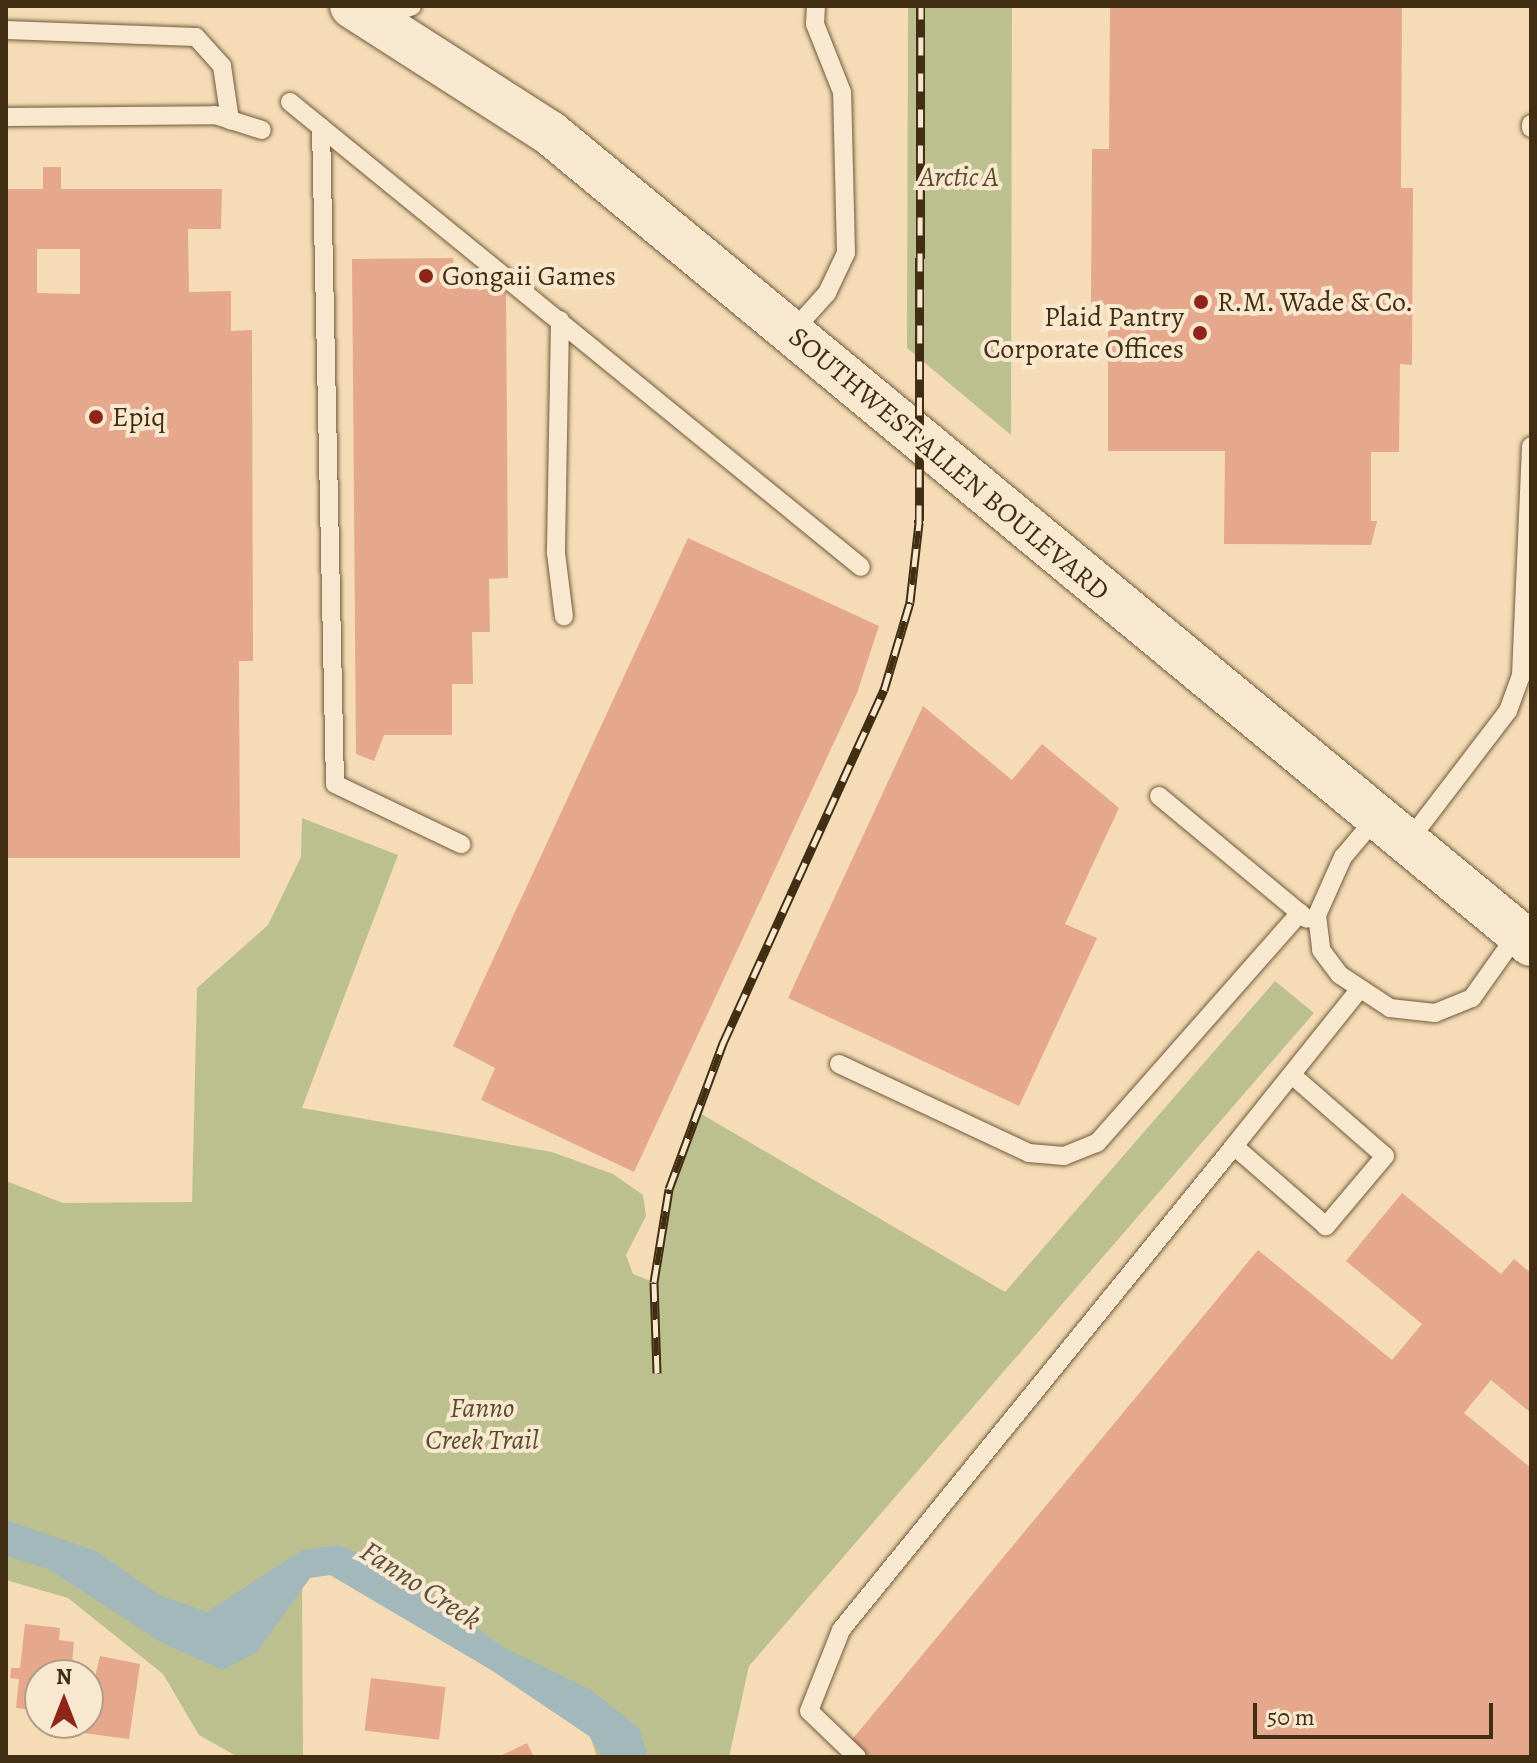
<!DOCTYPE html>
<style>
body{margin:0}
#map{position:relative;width:1537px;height:1763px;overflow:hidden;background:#f6dcb6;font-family:Alegreya,serif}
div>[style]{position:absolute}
.green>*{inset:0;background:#bcc08e}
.water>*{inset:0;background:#a3b8ba}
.building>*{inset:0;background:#e5a88c;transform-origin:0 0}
.roads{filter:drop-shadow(0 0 2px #6f5a3b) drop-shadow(0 0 2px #6f5a3b)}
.lane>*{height:18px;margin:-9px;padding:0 9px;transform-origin:9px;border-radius:9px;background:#f9e8d0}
.secondary>*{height:44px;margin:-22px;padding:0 22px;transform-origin:22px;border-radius:22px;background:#f9e8d0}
.rail>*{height:9px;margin-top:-4.5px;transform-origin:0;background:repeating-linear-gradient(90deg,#f9e8d0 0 18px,#422e12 0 36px);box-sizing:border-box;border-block:2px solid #422e12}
.dots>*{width:22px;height:22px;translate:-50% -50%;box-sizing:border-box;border:4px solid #f9e8d0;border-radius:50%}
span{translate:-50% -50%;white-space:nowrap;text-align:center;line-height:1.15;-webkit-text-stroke:8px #f9e8d0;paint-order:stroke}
.park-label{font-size:28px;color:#5a4b2b;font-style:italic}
.poi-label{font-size:28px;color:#422e12}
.left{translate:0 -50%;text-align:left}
.right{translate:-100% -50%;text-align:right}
.street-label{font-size:28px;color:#422e12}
.water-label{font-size:30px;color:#5a503c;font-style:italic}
.frame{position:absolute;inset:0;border:8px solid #422e12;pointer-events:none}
.north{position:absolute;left:24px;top:1659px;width:80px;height:80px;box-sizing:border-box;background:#f9e8d0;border:2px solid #b09e84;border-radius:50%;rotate:0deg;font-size:22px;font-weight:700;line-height:32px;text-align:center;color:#422e12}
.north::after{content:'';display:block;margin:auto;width:28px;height:36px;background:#8f2418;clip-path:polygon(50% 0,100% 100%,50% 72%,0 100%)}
.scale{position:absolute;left:1253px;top:1703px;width:240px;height:36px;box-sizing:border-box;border:4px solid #422e12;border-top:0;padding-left:10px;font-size:24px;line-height:28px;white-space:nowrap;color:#422e12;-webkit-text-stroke:6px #f9e8d0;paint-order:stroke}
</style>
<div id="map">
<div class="green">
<div style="clip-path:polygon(908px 6px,1012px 6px,1011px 435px,907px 348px)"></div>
<div style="clip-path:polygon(302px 818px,398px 855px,302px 1108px,552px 1152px,613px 1174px,643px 1195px,646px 1216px,626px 1255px,633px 1274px,653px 1282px,664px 1205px,693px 1109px,1005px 1292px,1275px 981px,1314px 1013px,749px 1666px,729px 1757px,597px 1757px,587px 1727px,376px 1571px,302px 1571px,303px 1757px,238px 1757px,199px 1735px,163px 1674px,68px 1598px,6px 1580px,6px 1181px,63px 1203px,192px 1202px,197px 988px,268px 925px,301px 857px)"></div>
</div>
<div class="water">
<div style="clip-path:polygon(6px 1520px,96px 1551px,159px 1595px,207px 1612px,302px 1550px,339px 1545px,395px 1569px,503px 1647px,591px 1690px,639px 1728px,648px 1757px,603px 1757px,589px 1736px,491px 1670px,330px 1575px,310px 1578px,257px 1652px,222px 1670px,159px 1641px,48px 1569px,6px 1556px)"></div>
</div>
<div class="building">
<div style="clip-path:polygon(1110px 6px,1402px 6px,1401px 188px,1413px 188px,1412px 365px,1400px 364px,1399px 452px,1371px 452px,1371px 521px,1377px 521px,1371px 545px,1224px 544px,1225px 451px,1108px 451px,1108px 305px,1091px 305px,1092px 149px,1109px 149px)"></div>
<div style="clip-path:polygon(evenodd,43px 167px,61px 167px,61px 189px,222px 189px,221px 229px,188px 229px,189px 292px,231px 291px,231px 331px,252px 330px,253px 661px,239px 661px,240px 858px,6px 858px,6px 189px,43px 189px,43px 167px,37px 249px,80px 249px,80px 294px,37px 293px,37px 249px)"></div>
<div style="clip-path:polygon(453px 258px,454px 287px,506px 287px,508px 578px,489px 579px,490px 632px,472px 632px,473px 684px,452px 684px,452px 735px,384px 735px,374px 761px,356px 754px,352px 259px)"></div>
<div style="clip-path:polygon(688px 538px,879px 626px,857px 693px,634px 1172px,481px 1100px,495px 1068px,453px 1046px)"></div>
<div style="clip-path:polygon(923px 706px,1012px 780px,1042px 744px,1119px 808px,1065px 924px,1097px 938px,1019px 1106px,788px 998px)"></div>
<div style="clip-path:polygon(1402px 1193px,1501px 1274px,1514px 1259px,1531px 1273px,1531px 1413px,1491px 1380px,1464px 1413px,1531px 1468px,1531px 1757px,868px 1757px,850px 1742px,1258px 1250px,1392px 1360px,1422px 1324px,1346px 1261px)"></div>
<div style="clip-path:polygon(25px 1624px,60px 1628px,59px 1640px,74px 1642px,71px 1675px,40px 1675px,40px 1711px,16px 1708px,19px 1679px,10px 1678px,11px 1668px,20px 1668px)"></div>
<div style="clip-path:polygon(100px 1656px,140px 1664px,129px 1739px,83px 1733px,88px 1676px,95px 1677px)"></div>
<div style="left:371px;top:1678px;width:75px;height:53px;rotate:7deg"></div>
<div style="clip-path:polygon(527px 1743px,534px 1757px,498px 1757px)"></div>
</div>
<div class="roads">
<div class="lane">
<div style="left:378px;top:18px;width:36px;rotate:-19deg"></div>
<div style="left:6px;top:30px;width:190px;rotate:2.1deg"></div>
<div style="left:196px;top:37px;width:39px;rotate:48deg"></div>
<div style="left:222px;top:66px;width:55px;rotate:81.6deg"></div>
<div style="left:290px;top:102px;width:736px;rotate:39.16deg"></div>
<div style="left:6px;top:117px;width:209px;rotate:-0.5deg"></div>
<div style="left:215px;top:115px;width:49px;rotate:17.7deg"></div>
<div style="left:1531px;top:124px;width:4px;rotate:90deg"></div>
<div style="left:321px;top:127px;width:657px;rotate:88.78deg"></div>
<div style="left:335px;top:784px;width:140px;rotate:25.5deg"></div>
<div style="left:560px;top:320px;width:233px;rotate:91deg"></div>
<div style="left:556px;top:553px;width:64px;rotate:82.9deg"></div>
<div style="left:791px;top:333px;width:54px;rotate:-48deg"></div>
<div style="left:827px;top:293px;width:44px;rotate:-64.6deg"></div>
<div style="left:846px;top:253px;width:161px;rotate:-91.4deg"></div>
<div style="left:842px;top:92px;width:73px;rotate:-111.7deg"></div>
<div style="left:815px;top:24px;width:18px;rotate:-87deg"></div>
<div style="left:1159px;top:796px;width:192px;rotate:39.7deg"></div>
<div style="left:1376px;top:818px;width:51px;rotate:130.2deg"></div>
<div style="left:1343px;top:857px;width:64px;rotate:114.1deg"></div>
<div style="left:1317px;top:915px;width:35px;rotate:83deg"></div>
<div style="left:1321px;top:950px;width:31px;rotate:53deg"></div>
<div style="left:1340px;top:975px;width:60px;rotate:33.4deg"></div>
<div style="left:1390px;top:1008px;width:45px;rotate:6.3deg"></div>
<div style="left:1435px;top:1013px;width:40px;rotate:-22deg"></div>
<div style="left:1472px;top:998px;width:80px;rotate:-54.7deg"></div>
<div style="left:1407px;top:843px;width:166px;rotate:-52.6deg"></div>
<div style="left:1508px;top:711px;width:37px;rotate:-70deg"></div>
<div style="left:1521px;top:676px;width:230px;rotate:-87.5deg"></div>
<div style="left:839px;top:1064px;width:210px;rotate:25.1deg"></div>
<div style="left:1029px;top:1153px;width:35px;rotate:5deg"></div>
<div style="left:1064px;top:1156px;width:35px;rotate:-22deg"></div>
<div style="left:1097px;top:1143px;width:307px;rotate:-48.6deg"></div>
<div style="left:1292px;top:1075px;width:123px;rotate:41.1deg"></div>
<div style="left:1385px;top:1156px;width:92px;rotate:130.1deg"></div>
<div style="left:1326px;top:1226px;width:122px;rotate:-139deg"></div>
<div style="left:1234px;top:1146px;width:200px;rotate:-51.3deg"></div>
<div style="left:857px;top:1757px;width:66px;rotate:-136.2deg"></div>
<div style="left:809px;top:1711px;width:87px;rotate:-68.4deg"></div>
<div style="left:841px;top:1630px;width:623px;rotate:-50.92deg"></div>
</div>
<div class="secondary">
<div style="left:352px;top:6px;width:235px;rotate:32.7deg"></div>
<div style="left:550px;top:133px;width:1273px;rotate:39.58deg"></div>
</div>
</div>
<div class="rail">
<div style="left:657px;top:1373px;width:91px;rotate:-91.9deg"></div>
<div style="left:654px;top:1282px;width:94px;rotate:-80.8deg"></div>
<div style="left:669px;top:1189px;width:156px;rotate:-69.7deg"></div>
<div style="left:723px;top:1043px;width:388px;rotate:-65.5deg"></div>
<div style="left:884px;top:690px;width:92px;rotate:-73.5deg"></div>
<div style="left:910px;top:602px;width:80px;rotate:-83.5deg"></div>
<div style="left:919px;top:523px;width:517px;rotate:-89.78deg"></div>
</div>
<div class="dots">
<div style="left:426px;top:276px;background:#8f2418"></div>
<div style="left:1201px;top:302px;background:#8f2418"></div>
<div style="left:1200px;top:333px;background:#8f2418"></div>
<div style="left:96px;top:417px;background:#8f2418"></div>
</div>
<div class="park-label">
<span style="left:959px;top:177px">Arctic A</span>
<span style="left:482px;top:1424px">Fanno<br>Creek Trail</span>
</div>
<div class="poi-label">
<span class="left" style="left:442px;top:276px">Gongaii Games</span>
<span class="left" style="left:1217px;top:302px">R.M. Wade &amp; Co.</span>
<span class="right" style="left:1184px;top:333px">Plaid Pantry<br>Corporate Offices</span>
<span class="left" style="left:112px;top:417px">Epiq</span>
</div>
<div class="street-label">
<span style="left:949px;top:464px;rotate:40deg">SOUTHWEST ALLEN BOULEVARD</span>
</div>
<div class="water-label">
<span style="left:421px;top:1585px;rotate:33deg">Fanno Creek</span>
</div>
<div class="frame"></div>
<div class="north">N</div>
<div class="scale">50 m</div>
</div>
